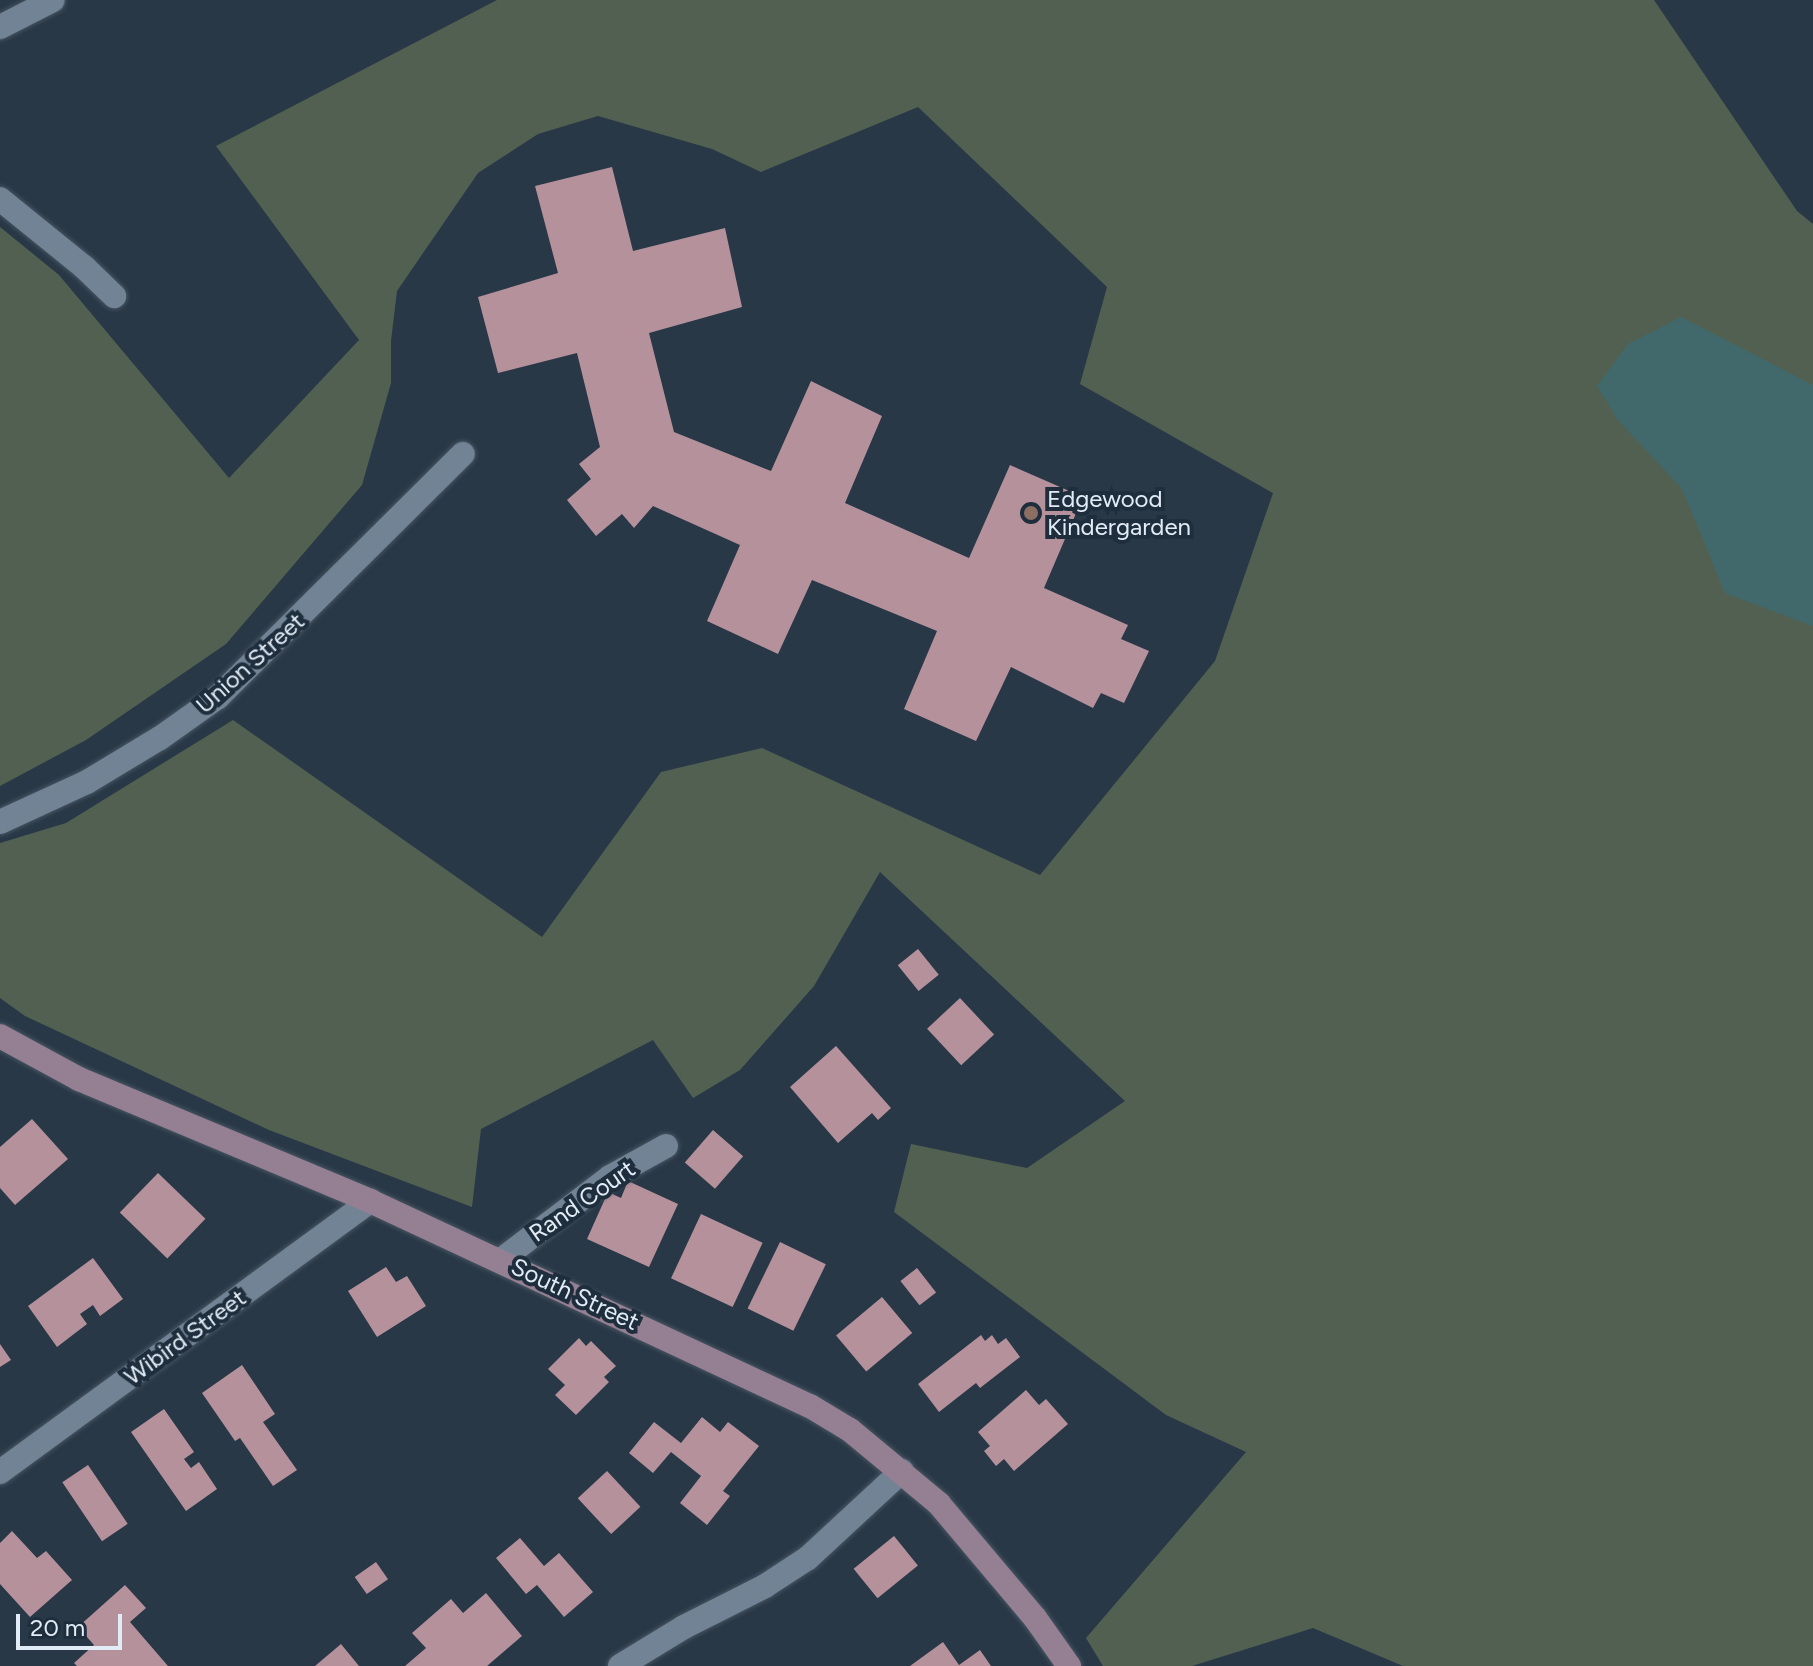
<!DOCTYPE html>
<style>
body{margin:0}
#map{position:relative;width:1813px;height:1666px;overflow:hidden;background:#293847;font-family:Figtree,sans-serif}
div>[style]{position:absolute}
.green>*{inset:0;background:#526051}
.water>*{inset:0;background:#41696b}
.building>*{inset:0;background:#b5919c;transform-origin:0 0}
.roads{filter:drop-shadow(0 0 2px #475461) drop-shadow(0 0 2px #475461)}
.street>*{height:24px;margin:-12px;padding:0 12px;transform-origin:12px;border-radius:12px;background:#718394}
.secondary>*{height:24px;margin:-12px;padding:0 12px;transform-origin:12px;border-radius:12px;background:#957f93}
.dots>*{width:22px;height:22px;translate:-50% -50%;box-sizing:border-box;border:4px solid #1f2e3d;border-radius:50%}
span{translate:-50% -50%;white-space:nowrap;text-align:center;line-height:1.15;-webkit-text-stroke:8px #1f2e3d;paint-order:stroke}
.poi-label{font-size:24px;color:#e2ecf6}
.left{translate:0 -50%;text-align:left}
.street-label{font-size:24px;color:#e2ecf6}
.scale{position:absolute;left:16px;top:1614px;width:106px;height:36px;box-sizing:border-box;border:4px solid #e2ecf6;border-top:0;padding-left:10px;font-size:24px;line-height:28px;white-space:nowrap;color:#e2ecf6;-webkit-text-stroke:6px #1f2e3d;paint-order:stroke}
</style>
<div id="map">
<div class="green">
<div style="clip-path:polygon(497px 0,1654px 0,1797px 211px,1813px 224px,1813px 1666px,1403px 1666px,1313px 1628px,1192px 1666px,1103px 1666px,1086px 1638px,1246px 1452px,1166px 1415px,894px 1212px,911px 1144px,1027px 1168px,1125px 1101px,880px 872px,814px 986px,740px 1070px,693px 1098px,653px 1040px,481px 1129px,472px 1207px,269px 1130px,25px 1016px,0 998px,0 843px,66px 823px,233px 720px,542px 937px,661px 772px,762px 748px,1040px 875px,1215px 661px,1273px 493px,1080px 384px,1107px 287px,918px 107px,761px 172px,712px 149px,598px 116px,538px 134px,478px 173px,397px 291px,391px 341px,391px 383px,362px 485px,226px 644px,86px 740px,0 786px,0 227px,59px 275px,229px 478px,359px 340px,216px 146px)"></div>
</div>
<div class="water">
<div style="clip-path:polygon(1681px 317px,1813px 385px,1813px 626px,1725px 593px,1682px 489px,1618px 420px,1597px 386px,1628px 344px)"></div>
</div>
<div class="building">
<div style="clip-path:polygon(612px 167px,633px 251px,725px 228px,742px 307px,649px 333px,674px 432px,771px 471px,811px 381px,882px 416px,845px 503px,969px 558px,1010px 465px,1083px 497px,1044px 588px,1128px 625px,1121px 639px,1149px 651px,1124px 703px,1101px 693px,1093px 708px,1011px 667px,976px 741px,904px 709px,937px 631px,812px 580px,778px 654px,707px 621px,740px 545px,653px 506px,634px 528px,622px 514px,596px 536px,567px 500px,591px 479px,579px 464px,600px 447px,577px 353px,498px 373px,478px 297px,558px 273px,535px 186px)"></div>
<div style="left:918px;top:949px;width:33px;height:26px;rotate:51deg"></div>
<div style="left:960px;top:998px;width:50px;height:45px;rotate:47deg"></div>
<div style="clip-path:polygon(836px 1046px,891px 1108px,878px 1120px,872px 1113px,838px 1143px,790px 1087px)"></div>
<div style="clip-path:polygon(32px 1119px,68px 1159px,15px 1205px,0 1188px,0 1147px)"></div>
<div style="left:713px;top:1130px;width:40px;height:43px;rotate:41deg"></div>
<div style="left:158px;top:1173px;width:66px;height:55px;rotate:44deg"></div>
<div style="clip-path:polygon(628px 1181px,678px 1204px,649px 1267px,587px 1239px,608px 1192px,621px 1198px)"></div>
<div style="left:701px;top:1214px;width:68px;height:71px;rotate:25deg"></div>
<div style="left:780px;top:1242px;width:51px;height:74px;rotate:26deg"></div>
<div style="clip-path:polygon(93px 1258px,123px 1299px,100px 1316px,93px 1305px,80px 1314px,87px 1324px,57px 1347px,28px 1306px)"></div>
<div style="clip-path:polygon(386px 1267px,396px 1282px,407px 1276px,426px 1306px,377px 1337px,348px 1291px)"></div>
<div style="left:917px;top:1268px;width:31px;height:21px;rotate:52deg"></div>
<div style="left:882px;top:1297px;width:47px;height:60px;rotate:50deg"></div>
<div style="clip-path:polygon(981px 1335px,985px 1341px,992px 1335px,998px 1344px,1006px 1338px,1020px 1357px,980px 1388px,976px 1383px,939px 1412px,918px 1384px)"></div>
<div style="clip-path:polygon(579px 1338px,586px 1346px,591px 1341px,616px 1366px,604px 1377px,609px 1382px,576px 1415px,555px 1395px,565px 1385px,548px 1369px)"></div>
<div style="clip-path:polygon(0 1344px,11px 1360px,0 1367px)"></div>
<div style="clip-path:polygon(242px 1365px,275px 1414px,263px 1422px,297px 1470px,273px 1486px,240px 1438px,235px 1441px,202px 1393px)"></div>
<div style="clip-path:polygon(1026px 1390px,1039px 1405px,1046px 1399px,1068px 1424px,1014px 1471px,1004px 1459px,996px 1466px,984px 1451px,990px 1446px,978px 1432px)"></div>
<div style="clip-path:polygon(164px 1409px,194px 1452px,184px 1459px,191px 1468px,199px 1462px,217px 1489px,186px 1511px,131px 1432px)"></div>
<div style="clip-path:polygon(702px 1417px,720px 1432px,728px 1422px,759px 1446px,723px 1491px,730px 1496px,707px 1525px,680px 1503px,701px 1476px,671px 1452px,653px 1473px,629px 1453px,654px 1422px,681px 1443px)"></div>
<div style="left:88px;top:1465px;width:71px;height:31px;rotate:56deg"></div>
<div style="left:607px;top:1471px;width:49px;height:40px;rotate:47deg"></div>
<div style="clip-path:polygon(12px 1531px,37px 1558px,46px 1551px,72px 1580px,30px 1617px,0 1584px,0 1543px)"></div>
<div style="left:894px;top:1536px;width:38px;height:52px;rotate:51deg"></div>
<div style="clip-path:polygon(520px 1538px,544px 1566px,559px 1553px,593px 1592px,564px 1617px,537px 1585px,526px 1594px,496px 1558px)"></div>
<div style="left:376px;top:1562px;width:21px;height:26px;rotate:55deg"></div>
<div style="clip-path:polygon(125px 1585px,146px 1608px,130px 1622px,168px 1666px,77px 1666px,74px 1663px,94px 1645px,78px 1627px)"></div>
<div style="clip-path:polygon(486px 1593px,522px 1636px,487px 1666px,405px 1666px,426px 1648px,412px 1633px,451px 1599px,463px 1613px)"></div>
<div style="clip-path:polygon(943px 1642px,959px 1665px,980px 1650px,991px 1666px,910px 1666px)"></div>
<div style="clip-path:polygon(341px 1644px,359px 1666px,315px 1666px)"></div>
</div>
<div class="roads">
<div class="street">
<div style="left:0;top:27px;width:59px;rotate:-27deg"></div>
<div style="left:0;top:199px;width:108px;rotate:39deg"></div>
<div style="left:84px;top:267px;width:42px;rotate:44deg"></div>
<div style="left:0;top:822px;width:96px;rotate:-24.7deg"></div>
<div style="left:87px;top:782px;width:85px;rotate:-31.1deg"></div>
<div style="left:160px;top:738px;width:71px;rotate:-35.3deg"></div>
<div style="left:218px;top:697px;width:345px;rotate:-44.8deg"></div>
<div style="left:501px;top:1260px;width:137px;rotate:-37.3deg"></div>
<div style="left:610px;top:1177px;width:64px;rotate:-29deg"></div>
<div style="left:0;top:1472px;width:459px;rotate:-36.2deg"></div>
<div style="left:620px;top:1666px;width:75px;rotate:-31.4deg"></div>
<div style="left:684px;top:1627px;width:91px;rotate:-26.8deg"></div>
<div style="left:765px;top:1586px;width:51px;rotate:-33.1deg"></div>
<div style="left:808px;top:1558px;width:128px;rotate:-42.8deg"></div>
</div>
<div class="secondary">
<div style="left:0;top:1036px;width:90px;rotate:28.6deg"></div>
<div style="left:79px;top:1079px;width:316px;rotate:22.7deg"></div>
<div style="left:370px;top:1201px;width:485px;rotate:25deg"></div>
<div style="left:810px;top:1406px;width:47px;rotate:31deg"></div>
<div style="left:850px;top:1430px;width:116px;rotate:39.7deg"></div>
<div style="left:939px;top:1504px;width:149px;rotate:49.9deg"></div>
<div style="left:1035px;top:1618px;width:59px;rotate:54.7deg"></div>
</div>
</div>
<div class="dots">
<div style="left:1031px;top:513px;background:#8d6e63"></div>
</div>
<div class="poi-label">
<span class="left" style="left:1047px;top:513px">Edgewood<br>Kindergarden</span>
</div>
<div class="street-label">
<span style="left:250px;top:663px;rotate:-42deg">Union Street</span>
<span style="left:582px;top:1201px;rotate:-35deg">Rand Court</span>
<span style="left:575px;top:1294px;rotate:25deg">South Street</span>
<span style="left:185px;top:1337px;rotate:-36deg">Wibird Street</span>
</div>
<div class="scale">20 m</div>
</div>
